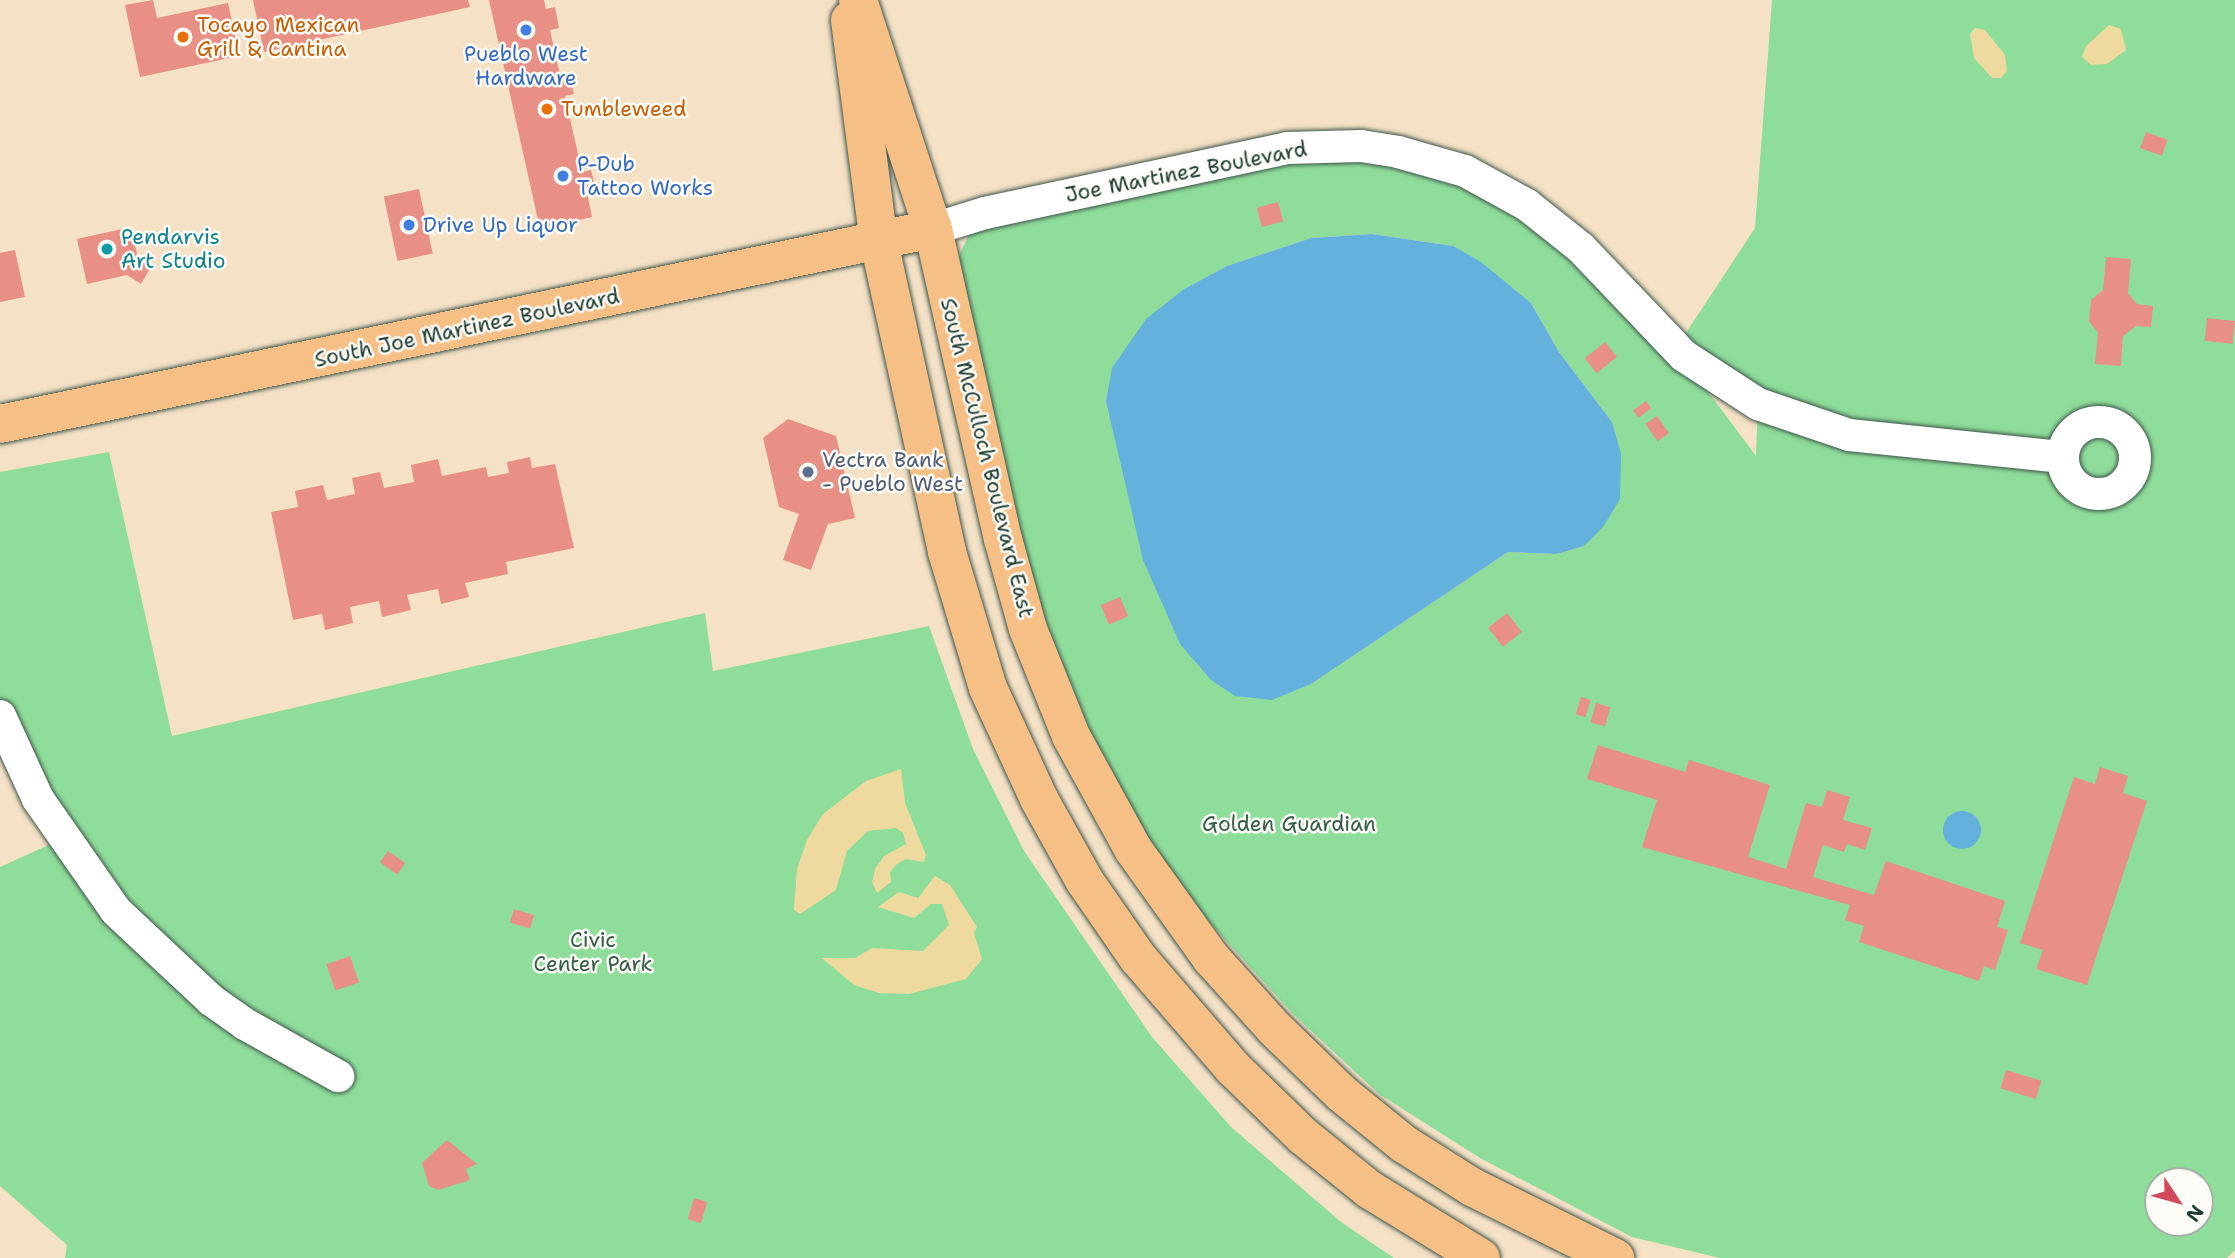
<!DOCTYPE html>
<style>
body{margin:0}
#map{position:relative;width:2235px;height:1258px;overflow:hidden;background:#f4e1c6;font-family:"Shantell Sans",sans-serif}
div>[style]{position:absolute}
.green>*{inset:0;background:#8fdd9b}
.sand>*{inset:0;background:#eeda9e}
.water>*{inset:0;background:#65b1de}
.round{border-radius:50%}
.building>*{inset:0;background:#e88f86;transform-origin:0 0}
.roads{filter:drop-shadow(0 0 2px #3f564a) drop-shadow(0 0 2px #3f564a)}
.minor>*{height:32px;margin:-16px;padding:0 16px;transform-origin:16px;border-radius:16px;background:#fff}
.minor>.ring{margin:-16px;padding:0;box-sizing:content-box;background:none;border:32px solid #fff;border-radius:50%}
.major>*{height:38px;margin:-19px;padding:0 19px;transform-origin:19px;border-radius:19px;background:#f5bf86}
.dots>*{width:19px;height:19px;translate:-50% -50%;box-sizing:border-box;border:4px solid #fdfcf7;border-radius:50%}
span{translate:-50% -50%;white-space:nowrap;text-align:center;line-height:1.15;-webkit-text-stroke:5px #fdfcf7;paint-order:stroke}
.food-label{font-size:21px;color:#c56008}
.left{translate:0 -50%;text-align:left}
.shop-label{font-size:21px;color:#366cbe}
.street-label{font-size:21px;color:#1f3d34}
.culture-label{font-size:21px;color:#0d838f}
.service-label{font-size:21px;color:#4e5e75}
.park-label{font-size:21px;color:#355d49}
.north{position:absolute;left:2144px;top:1167px;width:70px;height:70px;box-sizing:border-box;background:#fdfcf7;border:2px solid #a4b0a9;border-radius:50%;rotate:126deg;font-size:19px;font-weight:700;line-height:28px;text-align:center;color:#1f3d34}
.north::after{content:'';display:block;margin:auto;width:24px;height:32px;background:#d1495b;clip-path:polygon(50% 0,100% 100%,50% 72%,0 100%)}
</style>
<div id="map">
<div class="green">
<div style="clip-path:polygon(evenodd,1772px 0,2235px 0,2235px 1250px,2227px 1258px,1720px 1258px,1632px 1237px,1480px 1158px,1379px 1094px,1293px 1014px,1156px 864px,1073px 720px,1023px 576px,959px 256px,971px 230px,1299px 156px,1424px 169px,1479px 190px,1527px 218px,1646px 337px,1706px 389px,1756px 456px,1758px 404px,1682px 339px,1755px 228px,1772px 0,1372px 234px,1453px 246px,1531px 303px,1559px 352px,1612px 422px,1584px 546px,1557px 554px,1508px 552px,1311px 684px,1184px 289px,1227px 266px,1311px 238px,1372px 234px,1772px 0,2158px 1181px,2200px 1181px,2200px 1223px,2158px 1223px,2158px 1181px)"></div>
<div style="clip-path:polygon(109px 452px,172px 736px,705px 613px,713px 671px,929px 626px,973px 749px,1024px 851px,1152px 1037px,1231px 1127px,1341px 1222px,1394px 1258px,65px 1258px,67px 1245px,0 1186px,0 867px,62px 839px,0 716px,0 472px)"></div>
</div>
<div class="sand">
<div style="clip-path:polygon(2109px 25px,2121px 29px,2126px 50px,2107px 64px,2091px 65px,2082px 57px,2086px 46px)"></div>
<div style="clip-path:polygon(1975px 28px,1985px 30px,2005px 55px,2007px 71px,2001px 78px,1992px 78px,1974px 58px,1970px 34px)"></div>
<div style="clip-path:polygon(901px 769px,905px 803px,926px 855px,924px 862px,906px 859px,897px 864px,890px 872px,891px 882px,877px 893px,872px 882px,875px 869px,884px 856px,906px 844px,903px 833px,896px 828px,868px 831px,847px 851px,836px 890px,800px 914px,794px 910px,797px 869px,807px 840px,823px 814px,866px 781px)"></div>
<div style="clip-path:polygon(935px 876px,950px 885px,977px 927px,974px 933px,982px 959px,966px 979px,909px 994px,879px 993px,854px 985px,822px 958px,855px 958px,872px 948px,923px 951px,949px 925px,942px 904px,931px 904px,914px 918px,878px 907px,899px 892px,918px 898px)"></div>
</div>
<div class="water">
<div style="clip-path:polygon(1372px 234px,1453px 246px,1481px 262px,1531px 303px,1559px 352px,1612px 422px,1621px 454px,1620px 499px,1603px 527px,1584px 546px,1557px 554px,1508px 552px,1311px 684px,1272px 700px,1235px 696px,1211px 680px,1180px 644px,1143px 560px,1106px 401px,1112px 368px,1146px 319px,1184px 289px,1227px 266px,1311px 238px)"></div>
<div class="round" style="left:1943px;top:811px;width:38px;height:38px"></div>
</div>
<div class="building">
<div style="clip-path:polygon(153px 0,157px 18px,228px 3px,239px 56px,140px 77px,125px 5px)"></div>
<div style="clip-path:polygon(253px 0,468px 0,470px 7px,264px 52px)"></div>
<div style="clip-path:polygon(489px 0,544px 0,546px 9px,555px 7px,559px 28px,550px 30px,560px 75px,569px 73px,574px 94px,565px 96px,582px 172px,591px 170px,596px 191px,587px 193px,592px 217px,540px 229px)"></div>
<div style="left:2146px;top:132px;width:23px;height:17px;rotate:20deg"></div>
<div style="left:419px;top:189px;width:66px;height:36px;rotate:78deg"></div>
<div style="left:1278px;top:202px;width:20px;height:22px;rotate:75deg"></div>
<div style="clip-path:polygon(131px 227px,138px 259px,151px 267px,141px 284px,127px 275px,87px 284px,77px 239px)"></div>
<div style="clip-path:polygon(15px 250px,25px 297px,0 302px,0 253px)"></div>
<div style="clip-path:polygon(2106px 257px,2131px 259px,2128px 293px,2137px 304px,2153px 306px,2151px 327px,2136px 326px,2123px 336px,2121px 366px,2095px 364px,2098px 333px,2089px 321px,2091px 300px,2103px 290px)"></div>
<div style="left:2207px;top:318px;width:28px;height:23px;rotate:6deg"></div>
<div style="left:1605px;top:342px;width:19px;height:26px;rotate:51deg"></div>
<div style="left:1646px;top:401px;width:9px;height:16px;rotate:54deg"></div>
<div style="left:1657px;top:416px;width:21px;height:14px;rotate:55deg"></div>
<div style="clip-path:polygon(788px 419px,836px 436px,855px 518px,828px 524px,811px 570px,783px 560px,799px 514px,779px 507px,763px 438px)"></div>
<div style="clip-path:polygon(530px 457px,532px 468px,555px 464px,574px 548px,506px 562px,508px 574px,465px 583px,469px 597px,441px 604px,438px 589px,407px 595px,411px 610px,382px 617px,379px 601px,350px 607px,353px 623px,325px 630px,322px 614px,293px 620px,271px 512px,298px 507px,295px 491px,323px 485px,327px 500px,355px 494px,352px 478px,380px 472px,384px 488px,414px 482px,411px 465px,438px 459px,442px 476px,486px 467px,488px 477px,509px 473px,507px 462px)"></div>
<div style="left:1120px;top:597px;width:21px;height:21px;rotate:67deg"></div>
<div style="left:1507px;top:613px;width:24px;height:24px;rotate:52deg"></div>
<div style="left:1581px;top:697px;width:10px;height:18px;rotate:17deg"></div>
<div style="left:1596px;top:703px;width:15px;height:20px;rotate:16deg"></div>
<div style="clip-path:polygon(1598px 745px,1685px 772px,1689px 760px,1770px 785px,1748px 857px,1786px 869px,1806px 803px,1822px 807px,1827px 790px,1850px 797px,1843px 820px,1872px 828px,1865px 850px,1847px 844px,1844px 852px,1823px 845px,1813px 877px,1874px 895px,1886px 861px,2005px 901px,1997px 927px,2008px 930px,1995px 970px,1984px 966px,1979px 981px,1859px 942px,1864px 926px,1845px 920px,1850px 905px,1642px 847px,1657px 800px,1587px 779px)"></div>
<div style="clip-path:polygon(2100px 767px,2128px 776px,2123px 793px,2147px 801px,2087px 985px,2036px 969px,2043px 950px,2020px 943px,2074px 777px,2095px 784px)"></div>
<div style="left:388px;top:851px;width:21px;height:14px;rotate:35deg"></div>
<div style="left:514px;top:909px;width:21px;height:14px;rotate:17deg"></div>
<div style="left:350px;top:956px;width:28px;height:25px;rotate:71deg"></div>
<div style="left:2006px;top:1070px;width:37px;height:19px;rotate:17deg"></div>
<div style="clip-path:polygon(447px 1140px,477px 1164px,466px 1169px,470px 1180px,438px 1190px,429px 1186px,422px 1163px)"></div>
<div style="left:694px;top:1198px;width:14px;height:22px;rotate:17deg"></div>
</div>
<div class="roads">
<div class="minor">
<div style="left:933px;top:229px;width:54px;rotate:-17.1deg"></div>
<div style="left:985px;top:213px;width:309px;rotate:-12.1deg"></div>
<div style="left:1287px;top:148px;width:74px;rotate:-1.5deg"></div>
<div style="left:1361px;top:146px;width:37px;rotate:9deg"></div>
<div style="left:1398px;top:152px;width:70px;rotate:15.8deg"></div>
<div style="left:1465px;top:171px;width:71px;rotate:28.7deg"></div>
<div style="left:1527px;top:205px;width:69px;rotate:38.5deg"></div>
<div style="left:1581px;top:248px;width:149px;rotate:46.4deg"></div>
<div style="left:1684px;top:356px;width:88px;rotate:33deg"></div>
<div style="left:1758px;top:404px;width:96px;rotate:18.8deg"></div>
<div style="left:1849px;top:435px;width:215px;rotate:5.9deg"></div>
<div class="ring" style="left:2063px;top:422px;width:40px;height:40px"></div>
<div style="left:0;top:716px;width:91px;rotate:65.4deg"></div>
<div style="left:38px;top:799px;width:136px;rotate:55.1deg"></div>
<div style="left:116px;top:911px;width:130px;rotate:43.1deg"></div>
<div style="left:211px;top:1000px;width:42px;rotate:35.2deg"></div>
<div style="left:245px;top:1024px;width:107px;rotate:29.2deg"></div>
</div>
<div class="major">
<div style="left:858px;top:0;width:241px;rotate:71.9deg"></div>
<div style="left:933px;top:229px;width:318px;rotate:77.3deg"></div>
<div style="left:1003px;top:539px;width:93px;rotate:74.5deg"></div>
<div style="left:1028px;top:629px;width:115px;rotate:68.1deg"></div>
<div style="left:1071px;top:736px;width:129px;rotate:61.2deg"></div>
<div style="left:1133px;top:849px;width:134px;rotate:54.4deg"></div>
<div style="left:1211px;top:958px;width:94px;rotate:48deg"></div>
<div style="left:1274px;top:1028px;width:93px;rotate:44.1deg"></div>
<div style="left:1341px;top:1093px;width:81px;rotate:39deg"></div>
<div style="left:1404px;top:1144px;width:80px;rotate:32.3deg"></div>
<div style="left:1472px;top:1187px;width:160px;rotate:26.4deg"></div>
<div style="left:850px;top:20px;width:224px;rotate:82.6deg"></div>
<div style="left:879px;top:242px;width:317px;rotate:77.6deg"></div>
<div style="left:947px;top:552px;width:142px;rotate:73.2deg"></div>
<div style="left:988px;top:688px;width:122px;rotate:65.3deg"></div>
<div style="left:1039px;top:799px;width:93px;rotate:60.9deg"></div>
<div style="left:1084px;top:880px;width:95px;rotate:55.3deg"></div>
<div style="left:1138px;top:958px;width:145px;rotate:49.2deg"></div>
<div style="left:1233px;top:1068px;width:98px;rotate:44.2deg"></div>
<div style="left:1303px;top:1136px;width:86px;rotate:38.9deg"></div>
<div style="left:1370px;top:1190px;width:130px;rotate:31.5deg"></div>
<div style="left:0;top:424px;width:953px;rotate:-11.81deg"></div>
</div>
</div>
<div class="dots">
<div style="left:526px;top:30px;background:#3f7fe0"></div>
<div style="left:183px;top:37px;background:#e8710a"></div>
<div style="left:547px;top:109px;background:#e8710a"></div>
<div style="left:563px;top:176px;background:#3f7fe0"></div>
<div style="left:409px;top:225px;background:#3f7fe0"></div>
<div style="left:107px;top:249px;background:#0f9aa8"></div>
<div style="left:808px;top:472px;background:#5c6f8a"></div>
</div>
<div class="food-label">
<span class="left" style="left:197px;top:37px">Tocayo Mexican<br>Grill &amp; Cantina</span>
<span class="left" style="left:561px;top:109px">Tumbleweed</span>
</div>
<div class="shop-label">
<span style="left:526px;top:66px">Pueblo West<br>Hardware</span>
<span class="left" style="left:577px;top:176px">P-Dub<br>Tattoo Works</span>
<span class="left" style="left:423px;top:225px">Drive Up Liquor</span>
</div>
<div class="street-label">
<span style="left:1186px;top:172px;rotate:-11deg">Joe Martinez Boulevard</span>
<span style="left:467px;top:328px;rotate:-12deg">South Joe Martinez Boulevard</span>
<span style="left:987px;top:458px;rotate:76deg">South McCulloch Boulevard East</span>
</div>
<div class="culture-label">
<span class="left" style="left:121px;top:249px">Pendarvis<br>Art Studio</span>
</div>
<div class="service-label">
<span class="left" style="left:822px;top:472px">Vectra Bank<br>- Pueblo West</span>
</div>
<div class="park-label">
<span style="left:1289px;top:824px">Golden Guardian</span>
<span style="left:593px;top:952px">Civic<br>Center Park</span>
</div>
<div class="north">N</div>
</div>
